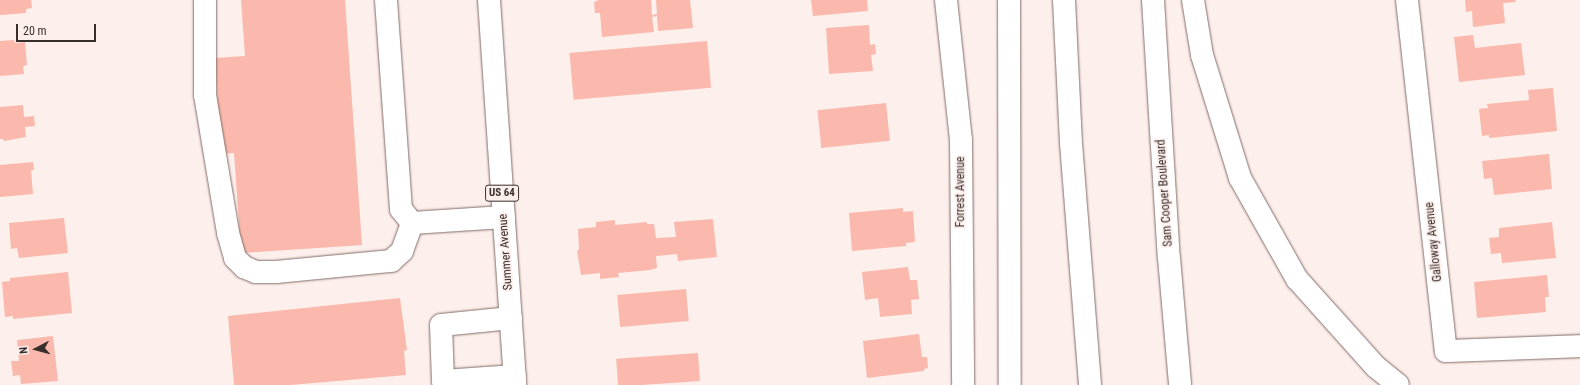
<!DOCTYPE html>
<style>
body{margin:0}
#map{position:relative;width:1580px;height:385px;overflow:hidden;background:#fdefec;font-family:"Roboto Condensed",sans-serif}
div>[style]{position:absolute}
.building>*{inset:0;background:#fab9ac;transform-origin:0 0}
.roads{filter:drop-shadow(0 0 1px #816c68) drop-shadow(0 0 1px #816c68)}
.minor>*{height:22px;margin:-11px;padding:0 11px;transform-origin:11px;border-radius:11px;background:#fff}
.major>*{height:22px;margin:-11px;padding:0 11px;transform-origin:11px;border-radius:11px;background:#fff}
.highway>*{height:22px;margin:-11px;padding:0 11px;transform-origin:11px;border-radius:11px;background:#fff}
span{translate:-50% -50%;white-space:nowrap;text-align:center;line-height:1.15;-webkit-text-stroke:3.5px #fdefec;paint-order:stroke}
.shield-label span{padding:1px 3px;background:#fdefec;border:1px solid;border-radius:3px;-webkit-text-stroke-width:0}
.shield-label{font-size:11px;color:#382f2d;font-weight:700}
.street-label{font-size:12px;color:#382f2d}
.north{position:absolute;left:16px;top:329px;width:40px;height:40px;-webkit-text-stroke:3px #fdefec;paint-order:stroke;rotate:264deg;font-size:11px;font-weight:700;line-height:16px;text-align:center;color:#382f2d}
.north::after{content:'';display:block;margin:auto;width:14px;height:18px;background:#382f2d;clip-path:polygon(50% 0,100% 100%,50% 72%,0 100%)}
.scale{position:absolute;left:16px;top:24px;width:80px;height:18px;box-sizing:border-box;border:2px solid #382f2d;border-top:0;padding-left:5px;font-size:12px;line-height:14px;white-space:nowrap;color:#382f2d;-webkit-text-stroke:3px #fdefec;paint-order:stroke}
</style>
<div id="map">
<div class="building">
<div style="clip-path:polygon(0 0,31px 0,32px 8px,26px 9px,26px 13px,0 15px)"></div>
<div style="clip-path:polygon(241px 0,345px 0,362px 245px,241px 253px,234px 153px,221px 154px,215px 58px,245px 56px)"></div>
<div style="clip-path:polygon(599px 0,651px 0,652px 15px,657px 14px,656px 0,690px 0,693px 28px,658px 31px,657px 16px,652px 17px,654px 32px,602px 37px,600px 13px,595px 13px,594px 2px)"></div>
<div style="clip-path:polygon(811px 0,867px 0,868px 11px,813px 16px)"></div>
<div style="clip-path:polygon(1465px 0,1515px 0,1516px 2px,1503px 3px,1505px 23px,1473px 27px,1472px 11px,1466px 12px)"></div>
<div style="clip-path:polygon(869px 25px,870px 45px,875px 44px,876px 54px,871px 55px,873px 71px,829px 74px,826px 28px)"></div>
<div style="clip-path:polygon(1473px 35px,1475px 48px,1521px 43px,1525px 75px,1459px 82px,1454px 37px)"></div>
<div style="clip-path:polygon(14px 40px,15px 43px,25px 42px,27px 65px,23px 66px,24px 74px,0 76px,0 41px)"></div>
<div style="left:707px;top:41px;width:47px;height:138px;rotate:85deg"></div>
<div style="clip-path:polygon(1553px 88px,1557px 131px,1489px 138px,1489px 135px,1482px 136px,1479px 109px,1488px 108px,1487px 104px,1529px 100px,1528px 90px)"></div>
<div style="left:886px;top:103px;width:38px;height:69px;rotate:84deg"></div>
<div style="clip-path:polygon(23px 105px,24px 117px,34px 116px,35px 126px,25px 127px,26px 137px,4px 141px,3px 139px,0 139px,0 107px)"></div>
<div style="clip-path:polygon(1549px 154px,1552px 189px,1494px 195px,1492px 178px,1484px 179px,1482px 161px)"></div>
<div style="clip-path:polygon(33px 162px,34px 170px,31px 170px,33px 194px,0 197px,0 165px)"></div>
<div style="clip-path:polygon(903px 208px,903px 212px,913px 211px,915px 242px,906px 243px,906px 246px,852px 251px,849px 213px)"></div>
<div style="clip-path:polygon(64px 218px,68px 253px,19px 258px,17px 248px,11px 249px,9px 223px)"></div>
<div style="clip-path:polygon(713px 219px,717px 257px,678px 261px,677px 254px,656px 256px,657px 268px,650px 270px,618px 273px,619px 277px,600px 279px,600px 273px,581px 275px,577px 251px,579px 249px,578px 229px,596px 227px,596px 222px,615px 220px,615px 225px,647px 222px,647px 224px,654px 224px,656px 238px,676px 237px,674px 222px)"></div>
<div style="clip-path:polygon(1552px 222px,1556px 258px,1502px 263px,1501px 253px,1491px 254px,1489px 238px,1499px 237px,1499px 228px)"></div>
<div style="clip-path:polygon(908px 267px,910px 280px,917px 280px,919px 299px,911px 300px,912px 314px,880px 317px,878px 298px,865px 300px,862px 272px)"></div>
<div style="clip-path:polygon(68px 272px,72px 313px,13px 319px,13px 316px,5px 317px,2px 282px,10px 281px,10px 278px)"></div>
<div style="clip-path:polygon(1547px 275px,1549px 297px,1545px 297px,1546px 312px,1477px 318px,1474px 282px)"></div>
<div style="left:686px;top:289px;width:32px;height:69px;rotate:85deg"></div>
<div style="clip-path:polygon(400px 298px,407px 350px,404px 351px,406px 375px,291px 385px,234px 385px,228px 316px)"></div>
<div style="clip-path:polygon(919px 334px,922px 357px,927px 357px,928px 368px,924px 369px,924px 371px,867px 378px,863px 341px)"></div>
<div style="clip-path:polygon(53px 336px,58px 381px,21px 384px,20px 375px,13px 376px,11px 361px,19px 361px,17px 340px)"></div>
<div style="left:698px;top:353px;width:28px;height:82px;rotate:86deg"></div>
</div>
<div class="roads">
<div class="minor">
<div style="left:205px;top:0;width:95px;rotate:90deg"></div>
<div style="left:205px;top:95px;width:140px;rotate:80.5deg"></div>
<div style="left:228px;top:233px;width:26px;rotate:74deg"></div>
<div style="left:235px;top:258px;width:13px;rotate:45deg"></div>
<div style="left:244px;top:267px;width:13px;rotate:23deg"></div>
<div style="left:256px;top:272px;width:20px"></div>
<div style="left:276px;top:272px;width:116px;rotate:-5.5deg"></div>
<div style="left:391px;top:261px;width:15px;rotate:-42deg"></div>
<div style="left:402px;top:251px;width:30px;rotate:-70deg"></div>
<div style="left:386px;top:0;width:210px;rotate:85.9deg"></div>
<div style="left:401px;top:209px;width:18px;rotate:52deg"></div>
<div style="left:412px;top:223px;width:92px;rotate:-3.7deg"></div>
<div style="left:946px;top:0;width:141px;rotate:83.9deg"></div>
<div style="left:961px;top:140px;width:245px;rotate:89.5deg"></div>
<div style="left:1407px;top:0;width:353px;rotate:83.7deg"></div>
<div style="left:1446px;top:351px;width:134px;rotate:-2.1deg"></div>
<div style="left:511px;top:318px;width:70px;rotate:174.3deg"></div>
<div style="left:441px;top:325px;width:56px;rotate:88deg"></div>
<div style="left:443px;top:381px;width:72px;rotate:-4deg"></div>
</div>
<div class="major">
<div style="left:489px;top:0;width:386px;rotate:86.1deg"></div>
</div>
<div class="highway">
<div style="left:1009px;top:0;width:385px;rotate:89.9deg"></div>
<div style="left:1064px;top:0;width:143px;rotate:87.2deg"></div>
<div style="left:1071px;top:143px;width:243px;rotate:85.5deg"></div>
<div style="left:1153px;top:0;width:258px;rotate:86.5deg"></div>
<div style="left:1169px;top:258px;width:127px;rotate:85deg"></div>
<div style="left:1193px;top:0;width:56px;rotate:80.7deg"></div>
<div style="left:1202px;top:55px;width:129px;rotate:72.8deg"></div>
<div style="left:1240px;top:178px;width:116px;rotate:60.6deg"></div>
<div style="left:1297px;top:279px;width:118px;rotate:48.1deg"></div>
<div style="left:1376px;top:367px;width:28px;rotate:39deg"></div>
</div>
</div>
<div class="shield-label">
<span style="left:502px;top:193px">US 64</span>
</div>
<div class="street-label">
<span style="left:961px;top:192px;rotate:-90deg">Forrest Avenue</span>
<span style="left:1165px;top:193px;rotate:-94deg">Sam Cooper Boulevard</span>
<span style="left:1434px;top:242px;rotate:-96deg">Galloway Avenue</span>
<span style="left:506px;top:252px;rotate:-94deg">Summer Avenue</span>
</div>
<div class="north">N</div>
<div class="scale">20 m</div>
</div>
